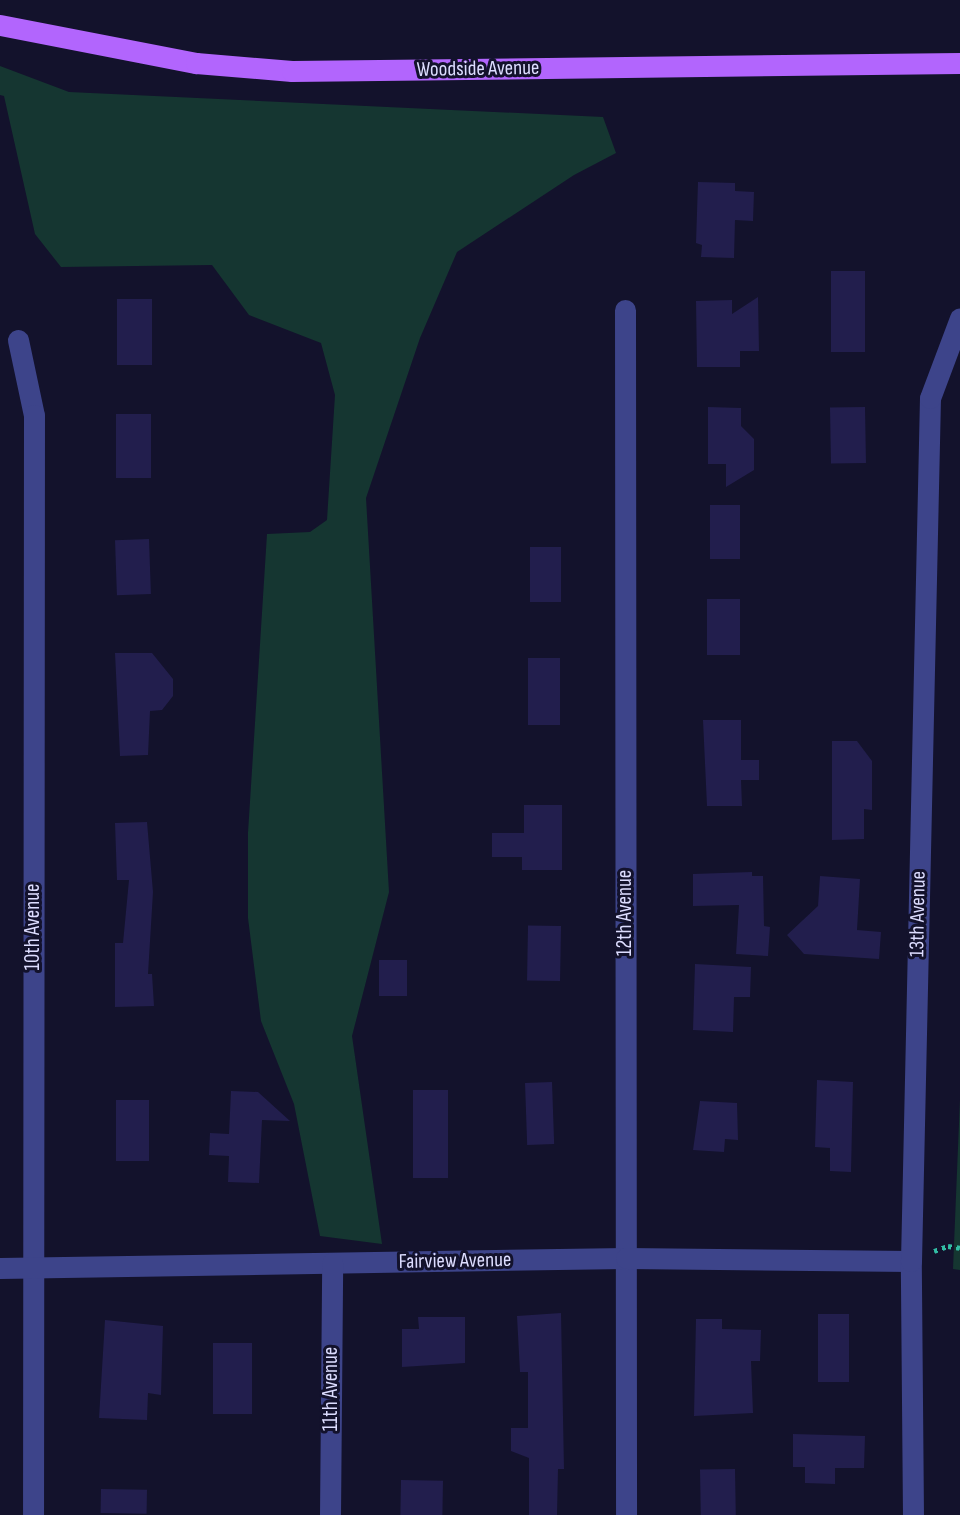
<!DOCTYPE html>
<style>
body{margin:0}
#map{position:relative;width:960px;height:1515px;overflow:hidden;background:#13122c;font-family:"Sofia Sans Condensed",sans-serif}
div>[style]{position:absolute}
.green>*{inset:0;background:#153631}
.building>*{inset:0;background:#221e4d;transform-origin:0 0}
.path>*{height:4.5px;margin-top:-2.25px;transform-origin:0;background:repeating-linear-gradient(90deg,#32bda4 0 3.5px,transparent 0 8.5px)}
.minor>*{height:21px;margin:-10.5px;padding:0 10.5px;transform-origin:10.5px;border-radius:10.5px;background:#3d448a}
.major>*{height:21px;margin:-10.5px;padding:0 10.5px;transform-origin:10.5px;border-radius:10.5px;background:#b265fd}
span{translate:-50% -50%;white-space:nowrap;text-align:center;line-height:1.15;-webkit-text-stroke:6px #13122c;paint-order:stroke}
.street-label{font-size:21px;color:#ddf}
</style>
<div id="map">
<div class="green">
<div style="clip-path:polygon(0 66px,69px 92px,603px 117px,616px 153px,574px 175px,457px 252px,420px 338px,366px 498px,389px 892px,352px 1036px,382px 1244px,320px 1236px,294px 1104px,261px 1021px,248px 918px,248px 833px,267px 534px,310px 532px,327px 520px,335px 395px,321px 343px,249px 315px,212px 265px,61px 267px,35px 234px,4px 96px,0 95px)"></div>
<div style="clip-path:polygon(960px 1099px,960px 1270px,953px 1269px)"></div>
</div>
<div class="building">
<div style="clip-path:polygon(698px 182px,735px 183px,735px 191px,754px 192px,753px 221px,735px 220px,734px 258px,701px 257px,702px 245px,696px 243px)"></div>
<div style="left:831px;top:271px;width:34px;height:81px"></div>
<div style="clip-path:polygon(758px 297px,759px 351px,740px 351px,740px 367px,697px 367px,696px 301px,732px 300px,732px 314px)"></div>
<div style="left:117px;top:299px;width:35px;height:66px"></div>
<div style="clip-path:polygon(708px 407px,741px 408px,741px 426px,754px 439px,754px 470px,726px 487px,726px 464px,708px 464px)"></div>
<div style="left:865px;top:407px;width:56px;height:35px;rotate:89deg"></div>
<div style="left:116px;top:414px;width:35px;height:64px"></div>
<div style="left:740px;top:505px;width:54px;height:30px;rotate:90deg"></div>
<div style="left:149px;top:539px;width:55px;height:34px;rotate:88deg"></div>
<div style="left:530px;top:547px;width:31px;height:55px"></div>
<div style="left:707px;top:599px;width:33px;height:56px"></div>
<div style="clip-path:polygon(115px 653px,152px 653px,173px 679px,173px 696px,162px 710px,150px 711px,148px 755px,120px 756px)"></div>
<div style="left:528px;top:658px;width:32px;height:67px"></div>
<div style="clip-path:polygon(703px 720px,741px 720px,741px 760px,759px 760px,759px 780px,741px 780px,742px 806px,707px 806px)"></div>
<div style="clip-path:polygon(832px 741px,857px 741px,872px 761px,872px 810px,864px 809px,864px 839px,832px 840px)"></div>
<div style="clip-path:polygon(524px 805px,562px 805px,562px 870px,522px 870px,522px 857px,492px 857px,492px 833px,524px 833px)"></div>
<div style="clip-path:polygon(147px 822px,153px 892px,148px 974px,152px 974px,154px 1006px,115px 1007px,115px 943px,123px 943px,129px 880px,117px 880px,115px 823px)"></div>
<div style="clip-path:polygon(752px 872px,752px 876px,763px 876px,764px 926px,770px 927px,768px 956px,736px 954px,739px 905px,693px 906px,693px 874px)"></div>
<div style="clip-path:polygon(820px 876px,860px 879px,857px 930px,881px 932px,879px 959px,804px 954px,787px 935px,818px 906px)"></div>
<div style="left:561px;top:926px;width:55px;height:33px;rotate:91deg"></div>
<div style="left:379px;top:960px;width:28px;height:36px"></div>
<div style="clip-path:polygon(695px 964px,751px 967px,750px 997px,734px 997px,733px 1032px,693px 1030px)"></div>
<div style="clip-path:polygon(817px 1080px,853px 1082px,851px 1172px,830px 1171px,830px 1148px,815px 1147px)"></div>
<div style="left:552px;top:1082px;width:62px;height:27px;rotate:88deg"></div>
<div style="left:413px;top:1090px;width:35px;height:88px"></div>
<div style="clip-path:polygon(231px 1091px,258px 1092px,290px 1121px,262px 1120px,259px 1183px,228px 1182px,229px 1156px,209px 1155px,210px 1133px,229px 1134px)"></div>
<div style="left:149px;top:1100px;width:61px;height:33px;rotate:90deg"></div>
<div style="clip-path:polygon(700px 1101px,737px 1103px,738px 1140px,725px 1139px,724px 1152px,693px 1150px)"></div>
<div style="clip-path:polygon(561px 1313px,564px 1469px,558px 1469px,557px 1515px,529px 1515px,529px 1458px,511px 1451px,511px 1428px,528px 1428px,528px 1372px,520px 1372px,517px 1316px)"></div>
<div style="left:818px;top:1314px;width:31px;height:68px"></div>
<div style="clip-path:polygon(418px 1317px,465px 1317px,465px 1363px,402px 1367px,402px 1329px,419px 1329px)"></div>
<div style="clip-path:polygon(696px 1319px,722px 1319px,722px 1329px,761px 1330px,760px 1361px,751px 1361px,753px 1413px,694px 1416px)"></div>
<div style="clip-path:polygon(105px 1320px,163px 1326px,161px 1395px,148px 1393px,147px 1420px,99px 1418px)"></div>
<div style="left:213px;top:1343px;width:39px;height:71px"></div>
<div style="clip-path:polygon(793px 1434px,865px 1436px,864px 1468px,835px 1468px,835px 1484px,805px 1483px,805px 1467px,793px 1467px)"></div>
<div style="left:735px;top:1469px;width:46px;height:35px;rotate:89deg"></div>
<div style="left:401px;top:1480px;width:42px;height:35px;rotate:1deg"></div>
<div style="left:101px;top:1489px;width:46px;height:24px;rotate:1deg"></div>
</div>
<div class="path">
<div style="left:934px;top:1251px;width:15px;rotate:-20deg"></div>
<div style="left:948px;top:1246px;width:12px;rotate:9deg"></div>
</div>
<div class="minor">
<div style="left:625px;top:310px;width:1205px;rotate:89.95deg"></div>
<div style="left:18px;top:340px;width:77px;rotate:78deg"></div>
<div style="left:34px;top:415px;width:1100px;rotate:90.05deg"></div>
<div style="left:0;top:1268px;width:626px;rotate:-0.92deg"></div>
<div style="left:626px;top:1258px;width:285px;rotate:0.6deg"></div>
<div style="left:330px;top:1515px;width:252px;rotate:-89.5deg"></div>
<div style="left:913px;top:1515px;width:254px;rotate:-90.5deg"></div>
<div style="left:911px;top:1261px;width:863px;rotate:-88.74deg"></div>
<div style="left:930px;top:398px;width:85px;rotate:-69.4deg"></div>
</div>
<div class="major">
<div style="left:0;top:25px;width:200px;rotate:11deg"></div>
<div style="left:196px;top:63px;width:96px;rotate:4.8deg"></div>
<div style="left:292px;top:71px;width:668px;rotate:-0.69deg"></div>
</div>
<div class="street-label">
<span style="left:478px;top:69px;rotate:-1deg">Woodside Avenue</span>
<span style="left:625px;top:913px;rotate:-90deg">12th Avenue</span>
<span style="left:918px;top:914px;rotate:-89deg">13th Avenue</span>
<span style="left:33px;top:927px;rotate:-90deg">10th Avenue</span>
<span style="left:455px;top:1261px;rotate:-1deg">Fairview Avenue</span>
<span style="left:331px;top:1389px;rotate:-90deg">11th Avenue</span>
</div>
</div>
